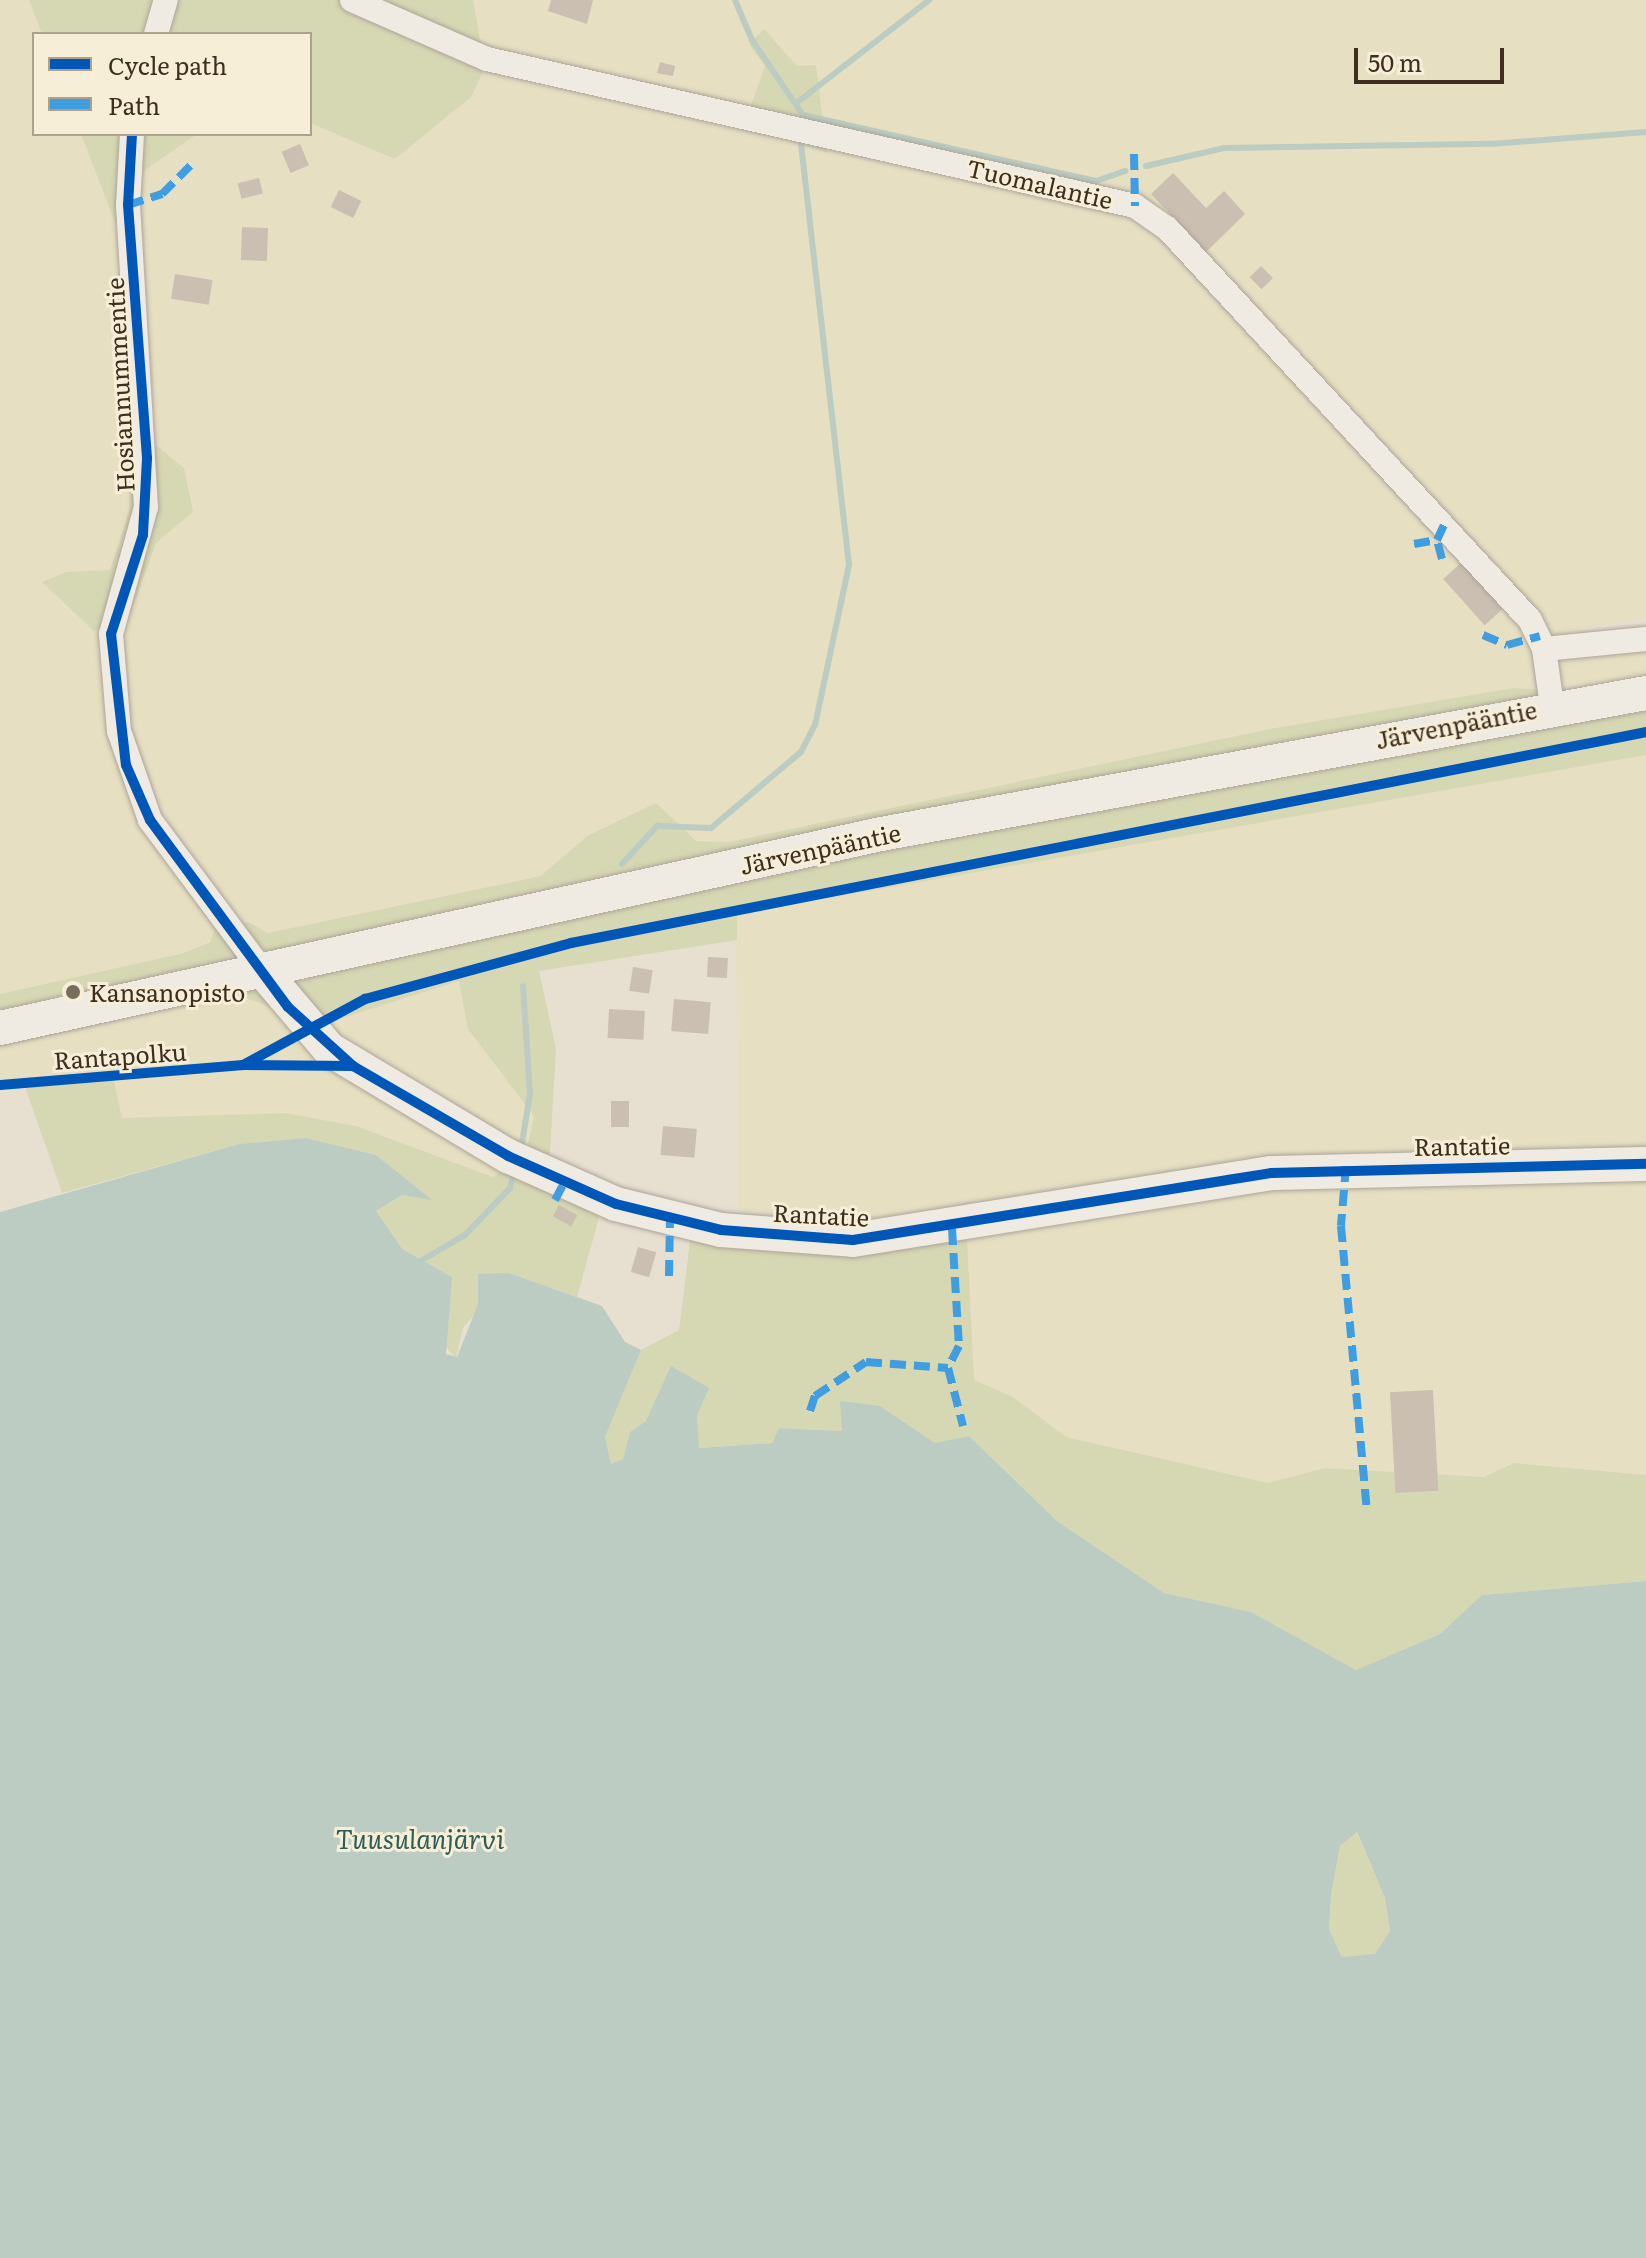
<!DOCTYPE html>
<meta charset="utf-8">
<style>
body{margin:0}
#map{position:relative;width:1646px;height:2258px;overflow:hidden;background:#e7e0d1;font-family:Literata,serif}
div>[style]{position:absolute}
.farmland>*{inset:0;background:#e6dfc2}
.green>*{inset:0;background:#d6d7b3}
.water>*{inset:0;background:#bcccc2}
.stream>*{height:6px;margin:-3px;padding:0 3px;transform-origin:3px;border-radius:3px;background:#bcccc2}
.building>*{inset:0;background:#cbbfb2;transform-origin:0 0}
.roads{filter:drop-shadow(0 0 2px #ada599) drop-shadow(0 0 2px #ada599)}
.street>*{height:24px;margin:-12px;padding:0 12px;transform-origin:12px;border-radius:12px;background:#efebe3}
.secondary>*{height:34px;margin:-17px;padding:0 17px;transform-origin:17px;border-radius:17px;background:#efebe3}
.quiet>*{height:8px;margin-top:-4px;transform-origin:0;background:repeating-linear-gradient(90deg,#3f9de0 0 16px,transparent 0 24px)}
.cycleway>*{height:10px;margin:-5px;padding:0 5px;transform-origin:5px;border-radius:5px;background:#0057b8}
.dots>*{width:22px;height:22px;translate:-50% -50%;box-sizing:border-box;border:4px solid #f7eed8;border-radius:50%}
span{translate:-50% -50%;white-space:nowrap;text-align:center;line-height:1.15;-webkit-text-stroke:6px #f7eed8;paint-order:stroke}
.street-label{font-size:24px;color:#3d2e20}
.poi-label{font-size:24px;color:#3d2e20}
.left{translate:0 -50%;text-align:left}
.water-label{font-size:26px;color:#2f5d5a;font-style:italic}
.legend{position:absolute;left:32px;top:32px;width:280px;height:104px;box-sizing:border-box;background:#f7eed8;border:2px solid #ada18e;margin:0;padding:10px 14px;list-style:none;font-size:24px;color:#3d2e20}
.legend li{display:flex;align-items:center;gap:16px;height:40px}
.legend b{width:40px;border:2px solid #ada18e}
.scale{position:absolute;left:1354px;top:48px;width:150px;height:36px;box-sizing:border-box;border:4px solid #3d2e20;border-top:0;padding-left:10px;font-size:24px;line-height:28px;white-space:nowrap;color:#3d2e20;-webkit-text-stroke:6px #f7eed8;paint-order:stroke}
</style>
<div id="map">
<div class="farmland">
<div style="clip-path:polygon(evenodd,0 0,29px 0,42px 34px,34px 34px,34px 134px,81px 134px,116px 221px,136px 176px,197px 134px,310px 134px,310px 123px,396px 159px,471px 97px,485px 67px,473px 0,1646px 0,1646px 619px,1563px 631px,1646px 635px,1646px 679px,1565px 691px,1514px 688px,1270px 729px,729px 842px,696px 841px,671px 822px,587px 836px,541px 876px,268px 933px,248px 922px,184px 953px,0 994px,0 0,816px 65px,818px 106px,765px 66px,797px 66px,816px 65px,0 0,131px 451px,193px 512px,156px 543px,131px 612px,42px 583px,66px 572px,110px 570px,129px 512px,131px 451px)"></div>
<div style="clip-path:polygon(1646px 755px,1646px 1475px,1515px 1463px,1484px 1477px,1325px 1468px,1268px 1483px,1066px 1437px,1013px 1397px,974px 1380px,967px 1238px,738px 1210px,736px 914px)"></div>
<div style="clip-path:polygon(460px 981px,468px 1029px,534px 1116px,526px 1153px,493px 1177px,356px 1126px,285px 1113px,122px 1118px,112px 1071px,0 1080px,0 1047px,109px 1020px,233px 994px,272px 1007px,303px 1042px,336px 1020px)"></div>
</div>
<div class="green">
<div style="clip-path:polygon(29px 0,473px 0,485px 67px,471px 97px,395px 159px,310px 123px,310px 34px,42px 34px)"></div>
<div style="clip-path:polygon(764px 29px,797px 66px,816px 65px,827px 153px,744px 125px,765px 66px,749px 44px)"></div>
<div style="clip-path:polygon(81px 134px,197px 134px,136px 176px,137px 218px,115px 222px)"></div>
<div style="clip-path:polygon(157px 446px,184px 468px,193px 512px,156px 543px,131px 612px,94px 631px,42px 582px,66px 572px,110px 570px,129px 512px,131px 450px)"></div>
<div style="clip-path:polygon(1646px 679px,1646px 755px,737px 914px,737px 940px,539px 971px,556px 1049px,549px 1170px,607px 1189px,577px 1297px,509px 1273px,463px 1328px,456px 1358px,442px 1343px,452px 1277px,401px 1249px,376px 1211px,402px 1195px,430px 1199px,376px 1155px,306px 1138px,239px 1144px,62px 1193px,22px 1078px,112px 1071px,122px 1118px,285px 1113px,356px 1126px,493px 1177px,526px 1153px,534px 1116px,468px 1029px,459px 981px,336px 1020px,303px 1043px,272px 1007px,233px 994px,0 1047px,0 994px,184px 953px,210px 942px,214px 931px,248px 922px,268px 933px,541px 876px,587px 836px,656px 803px,696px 841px,729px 842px,1270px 729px,1514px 688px,1565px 691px)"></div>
<div style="clip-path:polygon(691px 1233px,863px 1249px,967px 1238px,974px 1380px,1013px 1397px,1066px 1437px,1268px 1483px,1325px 1468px,1484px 1477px,1514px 1463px,1646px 1475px,1646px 1581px,1483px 1595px,1440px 1634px,1356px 1670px,1251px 1612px,1164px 1593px,1057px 1521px,969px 1436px,935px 1443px,880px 1406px,842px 1431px,779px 1428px,772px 1443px,698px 1448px,697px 1415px,646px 1421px,630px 1432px,623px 1459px,611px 1464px,605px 1437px,641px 1350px,679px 1330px)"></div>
<div style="clip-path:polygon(1356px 1831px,1385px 1898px,1390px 1931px,1375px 1955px,1342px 1957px,1329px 1929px,1331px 1895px,1340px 1846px)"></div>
</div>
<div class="water">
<div style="clip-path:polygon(evenodd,306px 1138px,376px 1155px,432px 1200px,402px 1195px,376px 1211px,402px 1249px,452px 1277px,446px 1354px,457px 1357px,478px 1304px,478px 1274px,509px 1273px,602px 1306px,625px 1342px,641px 1350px,605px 1437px,611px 1464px,623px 1459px,630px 1432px,646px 1421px,671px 1366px,709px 1388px,697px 1415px,699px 1448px,772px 1443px,779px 1428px,842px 1431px,840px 1401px,880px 1406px,935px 1443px,969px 1436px,1057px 1521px,1164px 1593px,1251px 1612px,1356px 1670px,1440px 1634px,1482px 1595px,1646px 1581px,1646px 2258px,0 2258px,0 1212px,239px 1144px,306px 1138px,1357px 1832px,1385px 1898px,1390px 1931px,1375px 1954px,1342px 1957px,1329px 1929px,1331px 1895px,1340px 1846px,1357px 1832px)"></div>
</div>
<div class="stream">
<div style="left:735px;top:0;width:43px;rotate:67deg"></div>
<div style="left:752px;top:40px;width:91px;rotate:55.8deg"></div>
<div style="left:803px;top:115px;width:300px;rotate:12.7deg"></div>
<div style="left:1096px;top:181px;width:31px;rotate:-19deg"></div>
<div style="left:799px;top:101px;width:165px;rotate:-37.8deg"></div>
<div style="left:1146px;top:166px;width:80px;rotate:-13deg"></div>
<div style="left:1224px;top:148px;width:267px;rotate:-0.9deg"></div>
<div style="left:1491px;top:144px;width:155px;rotate:-4.4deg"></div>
<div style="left:622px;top:864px;width:52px;rotate:-47.4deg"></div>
<div style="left:657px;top:826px;width:54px;rotate:2.1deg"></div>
<div style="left:711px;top:828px;width:118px;rotate:-40.2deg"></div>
<div style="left:801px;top:752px;width:30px;rotate:-63deg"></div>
<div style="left:815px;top:725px;width:164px;rotate:-78deg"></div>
<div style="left:849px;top:565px;width:423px;rotate:-96.5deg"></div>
<div style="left:521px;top:1149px;width:56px;rotate:-80.7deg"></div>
<div style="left:530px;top:1094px;width:108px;rotate:-93.7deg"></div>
<div style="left:422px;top:1260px;width:50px;rotate:-30.2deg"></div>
<div style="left:465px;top:1235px;width:65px;rotate:-46.2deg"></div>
<div style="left:510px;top:1188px;width:17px;rotate:-77deg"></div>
</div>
<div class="building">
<div style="clip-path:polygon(551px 0,593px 0,587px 24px,548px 11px)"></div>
<div style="clip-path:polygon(660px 62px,675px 66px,673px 76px,657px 73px)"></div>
<div style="left:300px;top:144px;width:23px;height:20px;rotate:67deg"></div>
<div style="clip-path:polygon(1173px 173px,1206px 208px,1224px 191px,1245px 214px,1206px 252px,1151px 194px)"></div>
<div style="left:259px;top:178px;width:16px;height:22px;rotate:76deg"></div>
<div style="left:339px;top:190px;width:25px;height:19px;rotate:26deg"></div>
<div style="left:242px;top:227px;width:26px;height:33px;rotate:2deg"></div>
<div style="left:1261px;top:266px;width:17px;height:16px;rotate:45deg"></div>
<div style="left:175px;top:274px;width:38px;height:25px;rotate:9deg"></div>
<div style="left:1461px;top:563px;width:62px;height:24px;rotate:48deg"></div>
<div style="left:708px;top:957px;width:20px;height:20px;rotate:3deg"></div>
<div style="left:633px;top:967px;width:20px;height:24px;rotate:9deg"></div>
<div style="left:674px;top:999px;width:37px;height:32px;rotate:5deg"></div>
<div style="left:609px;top:1009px;width:36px;height:29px;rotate:3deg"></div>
<div style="left:611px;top:1101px;width:18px;height:26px"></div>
<div style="left:663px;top:1126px;width:34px;height:29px;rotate:5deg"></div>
<div style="left:559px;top:1205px;width:21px;height:13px;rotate:29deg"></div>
<div style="left:638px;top:1247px;width:19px;height:26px;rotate:16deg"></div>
<div style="left:1433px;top:1390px;width:101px;height:43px;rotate:87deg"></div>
</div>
<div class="roads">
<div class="street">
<div style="left:352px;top:0;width:147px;rotate:23.6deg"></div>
<div style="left:487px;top:59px;width:664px;rotate:12.78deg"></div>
<div style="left:1135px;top:206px;width:39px;rotate:35deg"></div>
<div style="left:1167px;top:228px;width:534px;rotate:47.2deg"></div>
<div style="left:1530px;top:620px;width:32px;rotate:64deg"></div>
<div style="left:1544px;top:649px;width:58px;rotate:82deg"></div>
<div style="left:156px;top:34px;width:35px;rotate:-74deg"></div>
<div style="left:132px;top:134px;width:71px;rotate:93.2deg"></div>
<div style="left:128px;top:205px;width:303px;rotate:86.6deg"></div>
<div style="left:146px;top:507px;width:132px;rotate:105.4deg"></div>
<div style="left:111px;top:634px;width:97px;rotate:85.3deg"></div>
<div style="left:119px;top:731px;width:94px;rotate:70.8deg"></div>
<div style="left:150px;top:820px;width:186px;rotate:53.3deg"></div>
<div style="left:1544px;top:649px;width:102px;rotate:-5.6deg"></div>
</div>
<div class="secondary">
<div style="left:261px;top:969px;width:105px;rotate:49.6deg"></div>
<div style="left:329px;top:1049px;width:209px;rotate:30.9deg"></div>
<div style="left:508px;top:1156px;width:118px;rotate:24deg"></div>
<div style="left:616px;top:1204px;width:108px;rotate:13.9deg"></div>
<div style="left:721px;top:1230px;width:132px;rotate:4.3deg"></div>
<div style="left:853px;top:1240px;width:423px;rotate:-9.1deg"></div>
<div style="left:1271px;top:1173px;width:375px;rotate:-1.4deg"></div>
<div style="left:0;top:1028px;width:897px;rotate:-12.42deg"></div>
<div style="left:876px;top:835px;width:783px;rotate:-10.45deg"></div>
</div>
</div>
<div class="quiet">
<div style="left:1134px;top:154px;width:52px;rotate:88.9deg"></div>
<div style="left:128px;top:205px;width:36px;rotate:-18deg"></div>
<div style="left:162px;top:194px;width:41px;rotate:-45deg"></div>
<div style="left:1414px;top:544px;width:23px;rotate:-10deg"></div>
<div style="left:1442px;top:559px;width:20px;rotate:-105deg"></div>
<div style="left:1437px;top:540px;width:19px;rotate:-65deg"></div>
<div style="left:1483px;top:635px;width:26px;rotate:23deg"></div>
<div style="left:1507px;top:645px;width:34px;rotate:-15deg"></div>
<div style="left:1346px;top:1166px;width:60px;rotate:94.8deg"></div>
<div style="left:1341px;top:1226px;width:284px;rotate:84.8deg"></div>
<div style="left:555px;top:1200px;width:19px;rotate:-62deg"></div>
<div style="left:952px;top:1229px;width:117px;rotate:86.6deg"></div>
<div style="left:959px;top:1346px;width:25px;rotate:117deg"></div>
<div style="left:948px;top:1368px;width:60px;rotate:75.5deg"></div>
<div style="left:669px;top:1276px;width:57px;rotate:-89deg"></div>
<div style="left:810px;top:1411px;width:16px;rotate:-72deg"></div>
<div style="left:815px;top:1396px;width:61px;rotate:-33.7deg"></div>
<div style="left:866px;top:1362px;width:82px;rotate:4.2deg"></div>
</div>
<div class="cycleway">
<div style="left:132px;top:134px;width:71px;rotate:93.2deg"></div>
<div style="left:128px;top:205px;width:254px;rotate:85.7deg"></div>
<div style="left:147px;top:458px;width:77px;rotate:93deg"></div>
<div style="left:143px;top:535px;width:104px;rotate:107.9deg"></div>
<div style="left:111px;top:634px;width:132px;rotate:83.5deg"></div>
<div style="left:126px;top:765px;width:60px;rotate:66.4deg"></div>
<div style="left:150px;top:820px;width:232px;rotate:53.6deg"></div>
<div style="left:288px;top:1007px;width:88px;rotate:42.2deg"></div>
<div style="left:353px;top:1066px;width:179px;rotate:30.1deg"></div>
<div style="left:508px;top:1156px;width:118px;rotate:24deg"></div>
<div style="left:616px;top:1204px;width:108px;rotate:13.9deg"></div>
<div style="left:721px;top:1230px;width:132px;rotate:4.3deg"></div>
<div style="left:853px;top:1240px;width:423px;rotate:-9.1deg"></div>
<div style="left:1271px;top:1173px;width:375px;rotate:-1.4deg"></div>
<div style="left:243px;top:1065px;width:139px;rotate:-28.4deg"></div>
<div style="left:365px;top:999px;width:213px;rotate:-15.2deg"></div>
<div style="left:571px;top:943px;width:1096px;rotate:-11.1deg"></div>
<div style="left:0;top:1085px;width:244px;rotate:-4.7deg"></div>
<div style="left:243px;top:1065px;width:110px;rotate:0.5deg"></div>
</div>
<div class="dots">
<div style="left:73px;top:992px;background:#786c5e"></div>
</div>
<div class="street-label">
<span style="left:1040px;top:183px;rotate:13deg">Tuomalantie</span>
<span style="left:119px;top:385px;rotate:-93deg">Hosiannummentie</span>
<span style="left:1456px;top:724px;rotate:-11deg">Järvenpääntie</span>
<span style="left:820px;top:848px;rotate:-12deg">Järvenpääntie</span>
<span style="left:120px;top:1055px;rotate:-4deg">Rantapolku</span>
<span style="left:1462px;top:1145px;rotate:-1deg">Rantatie</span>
<span style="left:821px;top:1214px;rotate:3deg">Rantatie</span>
</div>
<div class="poi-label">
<span class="left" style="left:89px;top:992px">Kansanopisto</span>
</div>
<div class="water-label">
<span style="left:420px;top:1838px">Tuusulanjärvi</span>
</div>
<ul class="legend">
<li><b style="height:10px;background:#0057b8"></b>Cycle path</li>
<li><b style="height:10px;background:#3f9de0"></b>Path</li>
</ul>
<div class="scale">50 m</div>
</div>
